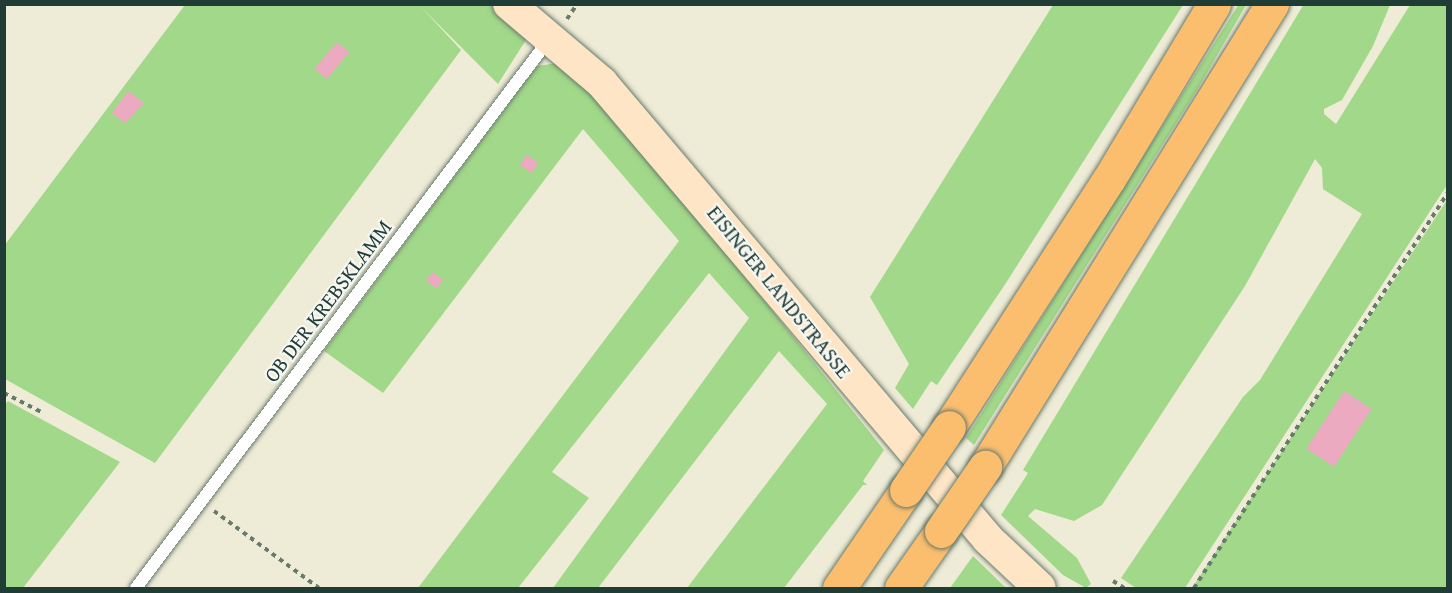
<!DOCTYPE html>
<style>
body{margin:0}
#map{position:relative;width:1452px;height:593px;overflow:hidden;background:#eeebd6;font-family:"Gentium Book Plus",serif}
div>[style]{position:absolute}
.green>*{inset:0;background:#a2d889}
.building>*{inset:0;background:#ebaabf;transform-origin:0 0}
.path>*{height:4px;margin-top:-2px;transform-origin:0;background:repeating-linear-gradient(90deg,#677a6d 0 4.5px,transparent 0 9px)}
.roads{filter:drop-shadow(0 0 2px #677a6d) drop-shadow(0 0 2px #677a6d)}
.lane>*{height:12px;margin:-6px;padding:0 6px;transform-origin:6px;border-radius:6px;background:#fff}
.secondary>*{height:32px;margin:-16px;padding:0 16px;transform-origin:16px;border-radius:16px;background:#fde5c5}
.highway>*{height:33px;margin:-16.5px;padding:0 16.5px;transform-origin:16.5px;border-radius:16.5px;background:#fbbe6e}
.bridges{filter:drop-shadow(0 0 2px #677a6d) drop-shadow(0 0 2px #677a6d)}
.highway-bridge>*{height:33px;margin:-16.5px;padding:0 16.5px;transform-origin:16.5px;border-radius:16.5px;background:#fbbe6e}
span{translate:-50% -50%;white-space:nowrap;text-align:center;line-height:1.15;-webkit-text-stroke:4.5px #f6f6f2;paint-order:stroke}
.street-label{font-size:21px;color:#1f3d34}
.frame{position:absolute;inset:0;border:6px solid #1f3d34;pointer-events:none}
</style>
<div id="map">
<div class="green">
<div style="clip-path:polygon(1239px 4px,1246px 5px,1197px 90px,974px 445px,966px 438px)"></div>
<div style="clip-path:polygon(1304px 4px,1390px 5px,1373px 46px,1342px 100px,1324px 109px,1324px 114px,1336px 124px,1410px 5px,1447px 5px,1447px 185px,1185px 588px,1136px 588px,1121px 578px,1243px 397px,1260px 380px,1362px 214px,1323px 189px,1322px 168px,1315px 159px,1245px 286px,1102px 505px,1074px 521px,1035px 509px,1028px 516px,1077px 558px,1091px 584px,1086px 588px,1063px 575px,1001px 515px,1028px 473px,1023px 470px)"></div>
<div style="clip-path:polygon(185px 5px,492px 5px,531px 32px,498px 84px,421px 7px,461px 50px,155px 463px,5px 379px,4px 246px)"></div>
<div style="clip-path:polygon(1053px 5px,1183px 5px,1004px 286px,937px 385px,931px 381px,913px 409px,895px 388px,909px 364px,870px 297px)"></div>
<div style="clip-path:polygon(559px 63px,597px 92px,884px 450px,863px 481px,867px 485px,863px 485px,784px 588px,687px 588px,827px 404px,779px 351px,598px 588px,553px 588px,749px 318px,709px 273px,552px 472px,589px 498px,518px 588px,418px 588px,679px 241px,583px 129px,383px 393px,324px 351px,537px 66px)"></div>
<div style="clip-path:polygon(1447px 200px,1447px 588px,1192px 588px)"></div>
<div style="clip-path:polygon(8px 401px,120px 462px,23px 588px,5px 588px,4px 406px)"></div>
<div style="clip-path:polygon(973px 556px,1006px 588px,950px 588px)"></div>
</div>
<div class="building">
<div style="left:337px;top:42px;width:16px;height:35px;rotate:40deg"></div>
<div style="clip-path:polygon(128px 91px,144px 103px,125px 123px,112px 113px)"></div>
<div style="left:527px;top:155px;width:14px;height:12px;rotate:36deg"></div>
<div style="left:433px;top:272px;width:13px;height:11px;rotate:39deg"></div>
<div style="left:1344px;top:391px;width:33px;height:69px;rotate:33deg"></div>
</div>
<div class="path">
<div style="left:567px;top:19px;width:18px;rotate:-56deg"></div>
<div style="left:4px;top:393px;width:44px;rotate:27.1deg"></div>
<div style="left:214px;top:511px;width:130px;rotate:36.3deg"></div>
<div style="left:1113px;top:581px;width:13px;rotate:32deg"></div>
<div style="left:1194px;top:588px;width:470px;rotate:-57.3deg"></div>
</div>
<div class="roads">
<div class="lane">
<div style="left:136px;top:588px;width:688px;rotate:-53.03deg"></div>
</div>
<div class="secondary">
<div style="left:509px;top:4px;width:122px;rotate:40.3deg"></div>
<div style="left:602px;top:83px;width:597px;rotate:49.75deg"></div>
<div style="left:988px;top:539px;width:71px;rotate:43.3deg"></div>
</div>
<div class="highway">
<div style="left:949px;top:427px;width:295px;rotate:-57.2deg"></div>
<div style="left:1109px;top:179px;width:204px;rotate:-59deg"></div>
<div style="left:985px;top:467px;width:545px;rotate:-58.21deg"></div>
<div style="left:839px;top:588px;width:119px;rotate:-55.6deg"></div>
<div style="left:901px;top:588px;width:70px;rotate:-54.9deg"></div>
</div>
</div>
<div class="bridges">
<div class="highway-bridge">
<div style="left:906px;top:490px;width:76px;rotate:-55.7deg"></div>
<div style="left:941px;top:531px;width:78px;rotate:-55.5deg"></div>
</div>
</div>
<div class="street-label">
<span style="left:779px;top:292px;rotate:51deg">EISINGER LANDSTRASSE</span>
<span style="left:328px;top:301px;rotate:-53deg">OB DER KREBSKLAMM</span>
</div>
<div class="frame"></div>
</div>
